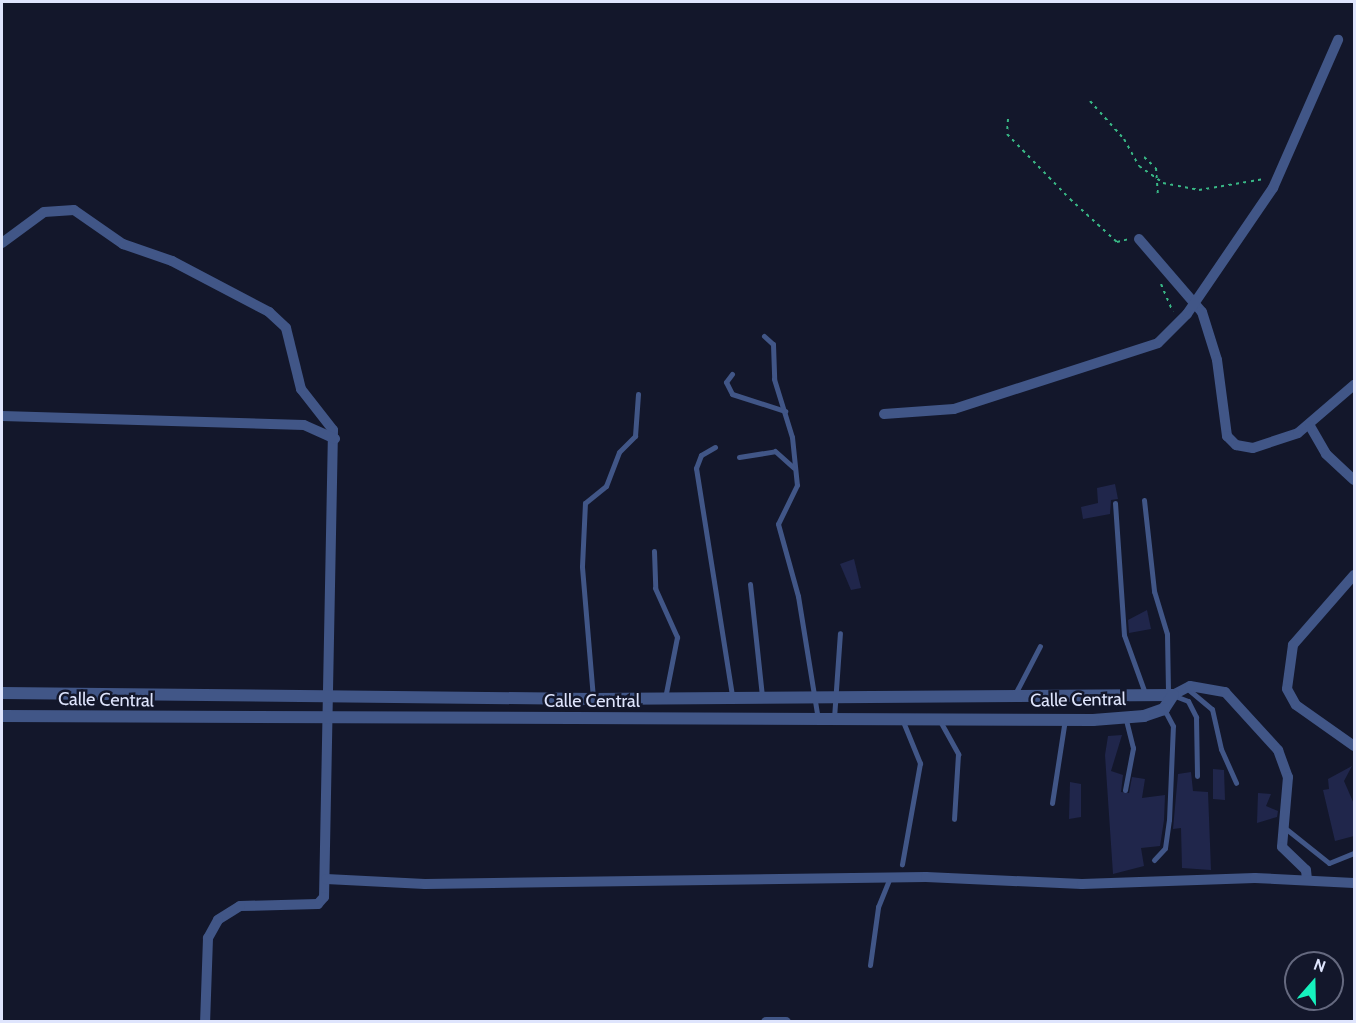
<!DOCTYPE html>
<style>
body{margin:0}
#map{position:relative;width:1356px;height:1023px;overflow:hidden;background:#13172b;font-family:Cabin,sans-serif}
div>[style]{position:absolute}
.building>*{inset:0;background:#20264b}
.path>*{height:2px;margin-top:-1px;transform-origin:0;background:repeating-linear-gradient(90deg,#38b785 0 3px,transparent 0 7.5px)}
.service>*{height:5px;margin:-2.5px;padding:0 2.5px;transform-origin:2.5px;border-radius:2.5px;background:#415687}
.minor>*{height:10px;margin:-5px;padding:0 5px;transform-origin:5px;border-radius:5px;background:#415687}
.tertiary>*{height:12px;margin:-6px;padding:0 6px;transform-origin:6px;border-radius:6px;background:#415687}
span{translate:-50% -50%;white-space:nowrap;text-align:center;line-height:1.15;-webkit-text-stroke:5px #13172b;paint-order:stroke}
.street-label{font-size:18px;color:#dfe5fd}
.frame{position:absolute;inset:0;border:3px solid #dfe5fd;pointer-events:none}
.north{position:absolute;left:1284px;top:951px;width:60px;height:60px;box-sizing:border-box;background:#13172b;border:2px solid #65697f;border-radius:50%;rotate:20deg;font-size:16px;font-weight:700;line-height:24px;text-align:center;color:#dfe5fd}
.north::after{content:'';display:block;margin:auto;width:21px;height:27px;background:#16f2be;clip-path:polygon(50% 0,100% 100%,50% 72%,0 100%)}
</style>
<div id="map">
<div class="building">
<div style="clip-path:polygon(1115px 484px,1118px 499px,1111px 500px,1110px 514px,1083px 519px,1081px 507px,1098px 503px,1097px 488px)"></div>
<div style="clip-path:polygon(854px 559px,861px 588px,851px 590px,840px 564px)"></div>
<div style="clip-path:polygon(1147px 610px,1151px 629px,1129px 633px,1128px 620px)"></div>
<div style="clip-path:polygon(1122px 735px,1111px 771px,1123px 775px,1121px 792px,1129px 793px,1132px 777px,1145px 779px,1142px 798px,1165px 795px,1164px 820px,1160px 846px,1141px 848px,1144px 866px,1113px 874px,1105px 755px,1108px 736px)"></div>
<div style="clip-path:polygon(1352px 766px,1344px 781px,1354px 804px,1354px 836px,1335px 841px,1323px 790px,1329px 789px,1328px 779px)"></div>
<div style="clip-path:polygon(1213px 769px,1224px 770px,1225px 800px,1213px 799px)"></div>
<div style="clip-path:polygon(1191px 772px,1193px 791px,1208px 792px,1211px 870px,1182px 868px,1181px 828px,1173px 829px,1178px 774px)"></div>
<div style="clip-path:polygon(1070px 782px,1081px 784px,1081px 817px,1069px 819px)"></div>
<div style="clip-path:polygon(1258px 793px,1271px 794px,1266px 806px,1278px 811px,1277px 817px,1257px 823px)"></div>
</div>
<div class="path">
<div style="left:1090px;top:101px;width:51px;rotate:48.2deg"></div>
<div style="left:1124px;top:139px;width:31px;rotate:61deg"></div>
<div style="left:1139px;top:166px;width:29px;rotate:35deg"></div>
<div style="left:1163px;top:183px;width:37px;rotate:11deg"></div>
<div style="left:1199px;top:190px;width:66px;rotate:-9.6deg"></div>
<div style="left:1008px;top:119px;width:15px;rotate:94deg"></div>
<div style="left:1007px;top:134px;width:91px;rotate:45.9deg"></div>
<div style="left:1070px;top:199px;width:64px;rotate:42.5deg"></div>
<div style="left:1117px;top:242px;width:12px;rotate:-14deg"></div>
<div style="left:1144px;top:157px;width:16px;rotate:43deg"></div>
<div style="left:1156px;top:168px;width:28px;rotate:86deg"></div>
<div style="left:1161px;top:284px;width:30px;rotate:67deg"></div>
</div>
<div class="service">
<div style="left:764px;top:336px;width:12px;rotate:42deg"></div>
<div style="left:773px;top:344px;width:35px;rotate:88deg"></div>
<div style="left:774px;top:379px;width:61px;rotate:72.8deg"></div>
<div style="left:792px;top:437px;width:48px;rotate:84.1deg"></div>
<div style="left:797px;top:485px;width:43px;rotate:116deg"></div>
<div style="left:778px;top:524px;width:75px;rotate:74.5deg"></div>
<div style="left:798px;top:596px;width:125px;rotate:80.8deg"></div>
<div style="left:732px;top:374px;width:10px;rotate:127deg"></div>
<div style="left:726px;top:382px;width:13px;rotate:63deg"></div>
<div style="left:732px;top:394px;width:56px;rotate:17.8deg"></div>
<div style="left:715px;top:447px;width:16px;rotate:150deg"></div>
<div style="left:701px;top:455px;width:14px;rotate:111deg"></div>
<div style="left:696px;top:468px;width:231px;rotate:81deg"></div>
<div style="left:739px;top:457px;width:36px;rotate:-9deg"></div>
<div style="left:775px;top:451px;width:25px;rotate:42deg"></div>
<div style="left:1144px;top:500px;width:92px;rotate:83.7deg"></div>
<div style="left:1154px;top:591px;width:45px;rotate:73.2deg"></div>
<div style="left:1167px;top:634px;width:60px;rotate:89deg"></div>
<div style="left:1115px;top:503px;width:132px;rotate:86.1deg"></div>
<div style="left:1124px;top:635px;width:62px;rotate:70.1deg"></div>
<div style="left:654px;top:551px;width:37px;rotate:88deg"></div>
<div style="left:655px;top:588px;width:54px;rotate:65.8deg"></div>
<div style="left:677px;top:637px;width:62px;rotate:101.1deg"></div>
<div style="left:750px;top:584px;width:114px;rotate:83.9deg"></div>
<div style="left:1189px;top:690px;width:30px;rotate:40deg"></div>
<div style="left:1212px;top:709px;width:41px;rotate:77.3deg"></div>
<div style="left:1221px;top:749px;width:37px;rotate:66deg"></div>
<div style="left:1015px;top:694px;width:54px;rotate:-62.5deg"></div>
<div style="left:1175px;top:696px;width:14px;rotate:21deg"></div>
<div style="left:1188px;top:701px;width:18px;rotate:63deg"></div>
<div style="left:1196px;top:717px;width:59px;rotate:89deg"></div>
<div style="left:593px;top:698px;width:132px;rotate:-94.8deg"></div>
<div style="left:582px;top:566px;width:63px;rotate:-87.3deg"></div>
<div style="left:585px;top:503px;width:27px;rotate:-39deg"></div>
<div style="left:606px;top:486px;width:36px;rotate:-69deg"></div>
<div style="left:619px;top:452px;width:23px;rotate:-45deg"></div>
<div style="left:635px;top:436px;width:42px;rotate:-85.9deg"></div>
<div style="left:834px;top:718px;width:85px;rotate:-86deg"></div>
<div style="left:902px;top:719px;width:48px;rotate:67.8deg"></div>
<div style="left:920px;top:763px;width:103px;rotate:100.1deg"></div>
<div style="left:940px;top:721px;width:38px;rotate:61deg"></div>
<div style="left:958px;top:754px;width:65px;rotate:93.5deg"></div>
<div style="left:1125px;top:790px;width:43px;rotate:-79.2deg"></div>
<div style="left:1133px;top:748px;width:30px;rotate:-104deg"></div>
<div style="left:1052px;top:803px;width:85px;rotate:-81.2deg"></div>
<div style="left:1285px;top:828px;width:56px;rotate:38.5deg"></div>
<div style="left:1329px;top:863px;width:27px;rotate:-22deg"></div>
<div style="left:1154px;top:860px;width:16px;rotate:-47deg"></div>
<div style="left:1165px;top:848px;width:28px;rotate:-82deg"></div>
<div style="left:1169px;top:820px;width:94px;rotate:-87.6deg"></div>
<div style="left:1173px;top:726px;width:19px;rotate:-118deg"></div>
<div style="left:870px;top:965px;width:59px;rotate:-82.1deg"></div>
<div style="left:878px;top:907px;width:32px;rotate:-68deg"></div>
</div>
<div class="minor">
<div style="left:1139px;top:239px;width:96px;rotate:49.2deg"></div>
<div style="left:1202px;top:312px;width:50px;rotate:72.6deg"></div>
<div style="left:1217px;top:360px;width:77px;rotate:82.5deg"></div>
<div style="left:1227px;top:436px;width:13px;rotate:45deg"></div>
<div style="left:1236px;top:445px;width:17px;rotate:10deg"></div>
<div style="left:1253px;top:448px;width:47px;rotate:-18.4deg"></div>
<div style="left:1298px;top:433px;width:74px;rotate:-40.6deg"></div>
<div style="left:2px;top:243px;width:52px;rotate:-36.4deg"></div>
<div style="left:44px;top:212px;width:30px;rotate:-4deg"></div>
<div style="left:74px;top:210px;width:60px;rotate:34.8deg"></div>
<div style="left:123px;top:244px;width:52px;rotate:19.1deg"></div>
<div style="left:172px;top:261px;width:110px;rotate:27.7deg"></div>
<div style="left:269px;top:312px;width:23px;rotate:43deg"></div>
<div style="left:286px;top:328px;width:63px;rotate:76.2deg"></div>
<div style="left:301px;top:389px;width:52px;rotate:52deg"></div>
<div style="left:333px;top:430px;width:467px;rotate:91.1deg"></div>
<div style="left:324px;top:897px;width:9px;rotate:131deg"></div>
<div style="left:318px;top:904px;width:78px;rotate:178.5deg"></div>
<div style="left:240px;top:906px;width:26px;rotate:148deg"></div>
<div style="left:218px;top:920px;width:21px;rotate:119deg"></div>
<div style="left:208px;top:938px;width:84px;rotate:92deg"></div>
<div style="left:884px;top:414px;width:70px;rotate:-4.1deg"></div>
<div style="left:954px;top:409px;width:214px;rotate:-17.9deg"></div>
<div style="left:1158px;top:343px;width:41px;rotate:-45deg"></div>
<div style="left:1187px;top:314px;width:153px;rotate:-55.7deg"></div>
<div style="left:1273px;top:188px;width:162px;rotate:-66.3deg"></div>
<div style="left:2px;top:416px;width:302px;rotate:1.7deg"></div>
<div style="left:304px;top:425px;width:34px;rotate:24deg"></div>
<div style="left:1310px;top:426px;width:32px;rotate:60deg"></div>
<div style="left:1326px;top:454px;width:38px;rotate:43deg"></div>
<div style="left:1354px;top:575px;width:93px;rotate:131.1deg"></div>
<div style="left:1293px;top:645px;width:44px;rotate:97.8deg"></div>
<div style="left:1287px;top:689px;width:18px;rotate:61deg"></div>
<div style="left:1296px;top:705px;width:71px;rotate:35.3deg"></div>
<div style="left:1173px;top:695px;width:19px;rotate:-28deg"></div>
<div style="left:1190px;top:686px;width:36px;rotate:10deg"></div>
<div style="left:1225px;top:692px;width:79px;rotate:47.6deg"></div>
<div style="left:1278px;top:750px;width:29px;rotate:70deg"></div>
<div style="left:1288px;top:777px;width:70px;rotate:94.9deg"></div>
<div style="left:1282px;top:847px;width:33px;rotate:44deg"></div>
<div style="left:1306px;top:870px;width:9px;rotate:84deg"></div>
<div style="left:326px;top:879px;width:99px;rotate:2.9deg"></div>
<div style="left:425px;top:884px;width:501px;rotate:-0.8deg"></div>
<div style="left:926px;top:877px;width:156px;rotate:2.6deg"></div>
<div style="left:1082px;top:884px;width:173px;rotate:-2deg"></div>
<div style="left:1255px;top:878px;width:99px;rotate:2.9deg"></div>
<div style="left:766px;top:1022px;width:20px"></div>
</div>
<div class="tertiary">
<div style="left:2px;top:693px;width:591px;rotate:0.58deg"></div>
<div style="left:593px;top:699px;width:580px;rotate:-0.4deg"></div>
<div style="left:1173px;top:695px;width:17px;rotate:123deg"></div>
<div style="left:1164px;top:709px;width:21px;rotate:161deg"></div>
<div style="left:1144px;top:716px;width:51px;rotate:175.5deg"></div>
<div style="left:1093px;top:720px;width:1091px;rotate:-179.79deg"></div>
</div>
<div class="street-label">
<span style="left:106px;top:700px;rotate:1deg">Calle Central</span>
<span style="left:1078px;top:700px;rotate:-1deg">Calle Central</span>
<span style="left:592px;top:701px">Calle Central</span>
</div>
<div class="frame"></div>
<div class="north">N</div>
</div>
